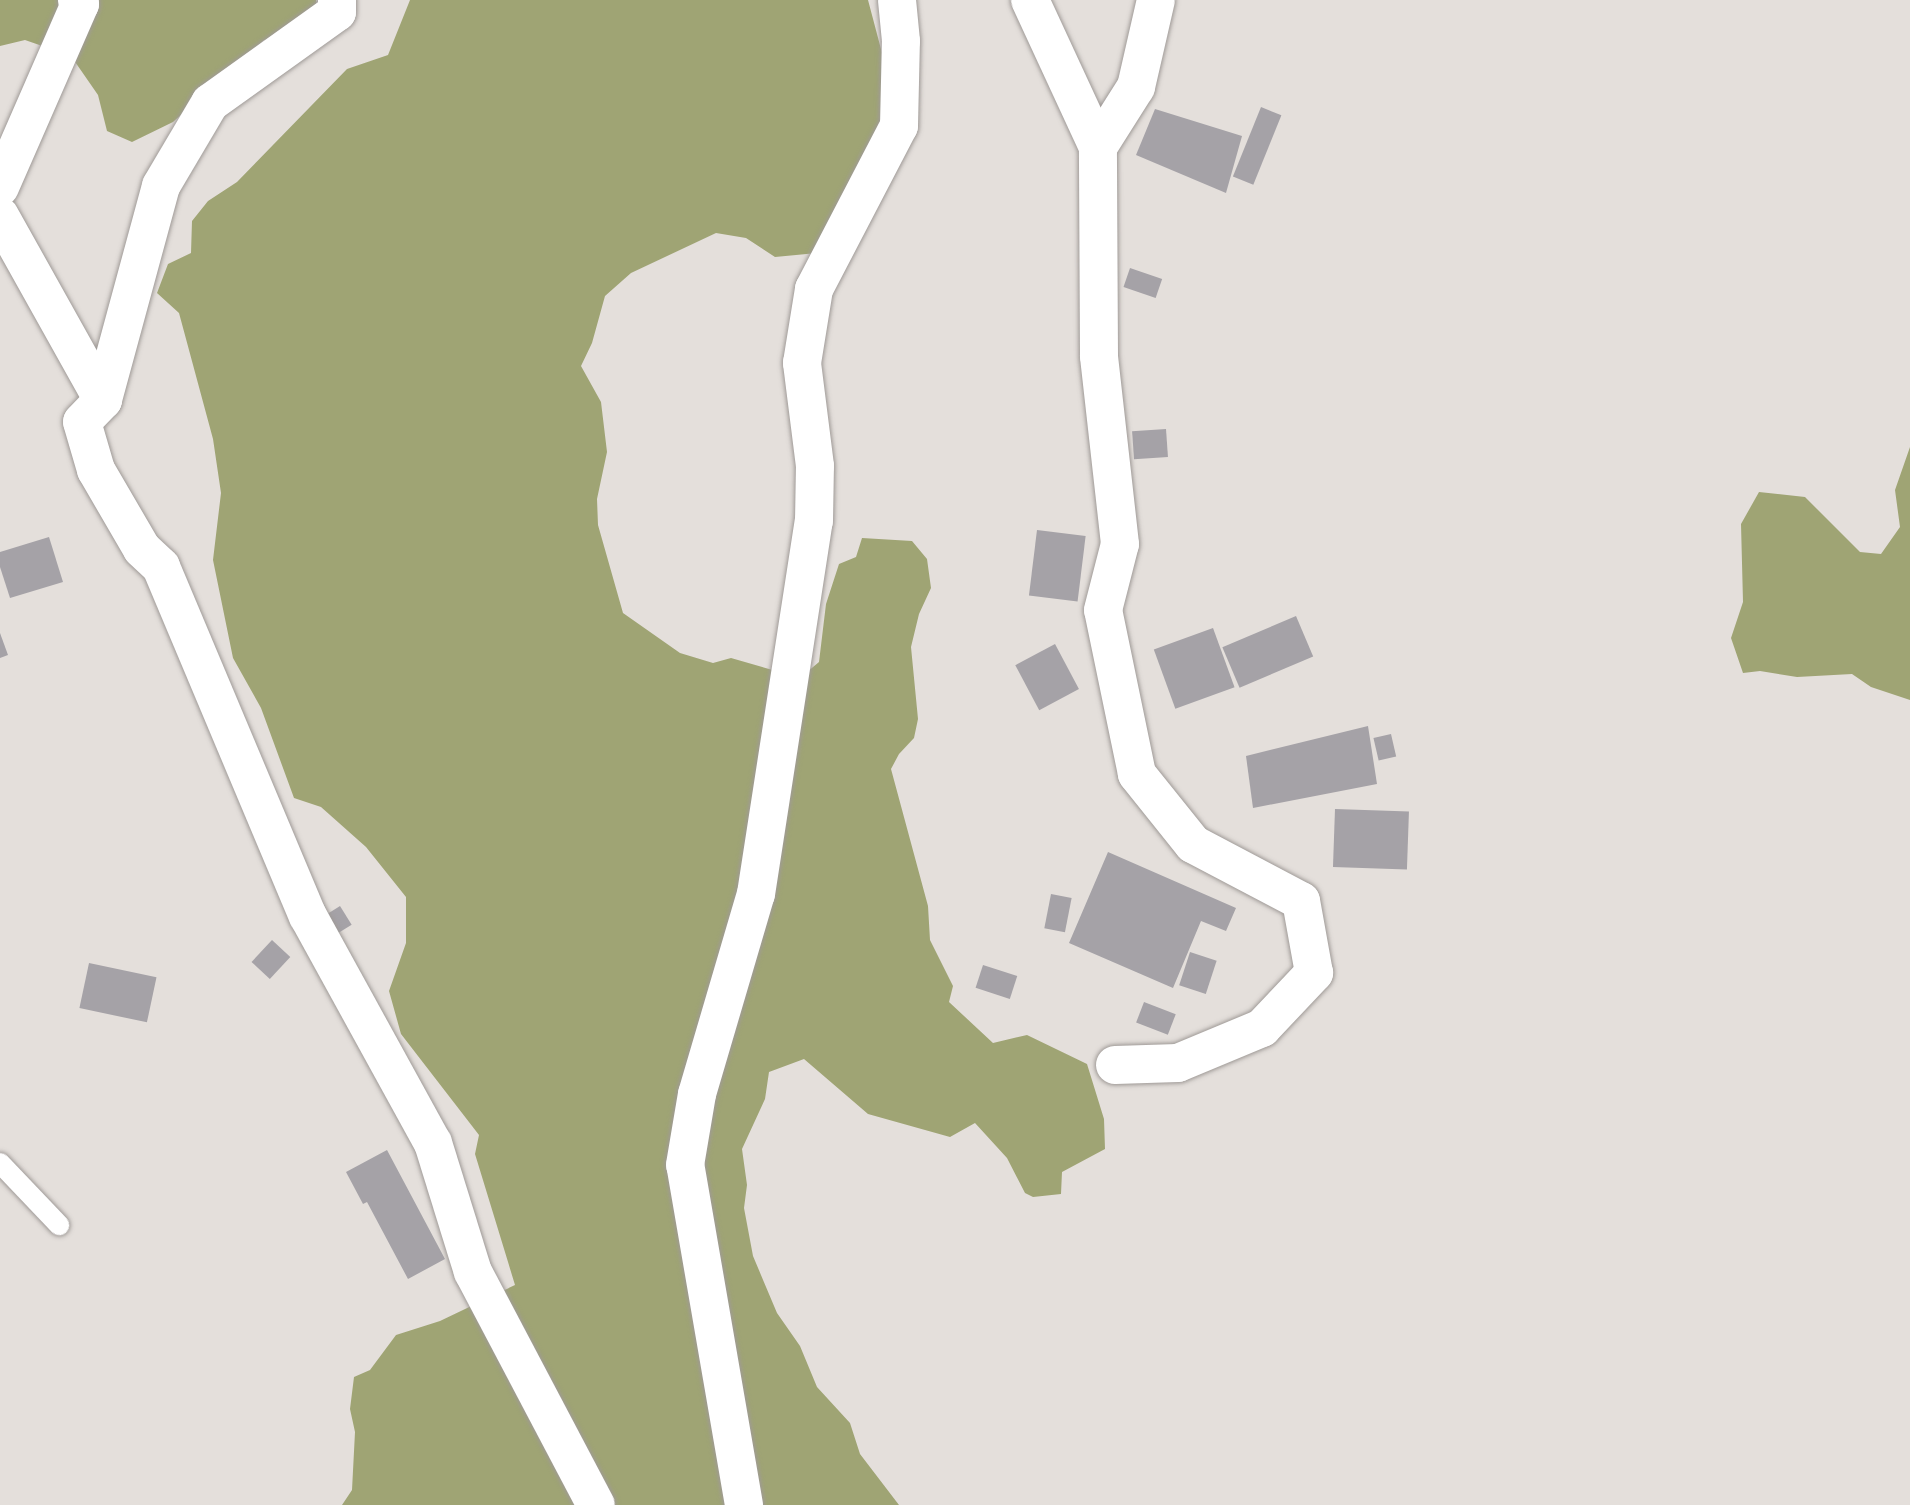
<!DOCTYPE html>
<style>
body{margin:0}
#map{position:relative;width:1910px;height:1505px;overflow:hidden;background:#e4dfdb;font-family:Rubik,sans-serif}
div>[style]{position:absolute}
.forest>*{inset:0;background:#9fa474}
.building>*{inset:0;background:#a5a2a7;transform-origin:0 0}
.roads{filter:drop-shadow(0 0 2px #9f9a97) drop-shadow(0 0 2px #9f9a97)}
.lane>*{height:20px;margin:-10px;padding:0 10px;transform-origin:10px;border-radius:10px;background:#fff}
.street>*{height:38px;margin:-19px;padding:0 19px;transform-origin:19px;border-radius:19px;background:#fff}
span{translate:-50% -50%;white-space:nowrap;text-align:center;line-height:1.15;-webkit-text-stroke:8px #fff;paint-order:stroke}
</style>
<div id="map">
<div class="forest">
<div style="clip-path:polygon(0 0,316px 0,319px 26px,294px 36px,264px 40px,173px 122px,132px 142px,107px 131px,98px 95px,71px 56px,25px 40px,0 46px)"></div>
<div style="clip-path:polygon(410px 0,868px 0,899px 117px,817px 253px,775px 257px,746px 238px,716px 233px,631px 273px,605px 296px,592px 343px,581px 366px,601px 402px,607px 452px,597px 499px,598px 525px,623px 613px,680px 653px,713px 663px,731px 658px,800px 678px,819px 662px,826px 604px,839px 564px,856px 557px,862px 538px,912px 541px,927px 559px,931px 588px,919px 614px,911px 647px,918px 719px,914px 738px,899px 754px,891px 769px,928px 906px,930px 940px,953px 986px,949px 1002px,993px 1043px,1027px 1035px,1087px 1064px,1104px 1119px,1105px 1149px,1062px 1172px,1061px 1194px,1033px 1197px,1025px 1193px,1007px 1158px,975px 1123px,950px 1137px,868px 1114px,804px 1059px,769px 1072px,765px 1099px,742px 1149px,747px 1185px,744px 1208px,753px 1256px,777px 1313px,800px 1346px,817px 1387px,850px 1423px,860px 1454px,899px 1505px,342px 1505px,352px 1490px,355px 1432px,350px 1409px,354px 1377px,370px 1370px,396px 1335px,440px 1321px,515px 1285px,475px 1154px,479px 1135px,401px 1034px,389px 991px,406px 943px,406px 897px,366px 847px,321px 807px,294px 798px,261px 708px,233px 658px,213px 560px,221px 493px,213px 439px,179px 313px,157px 293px,168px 264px,191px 253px,192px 221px,208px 201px,237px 182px,347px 69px,388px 55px)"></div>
<div style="clip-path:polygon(1910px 447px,1910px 700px,1871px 687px,1852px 674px,1797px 677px,1760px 671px,1743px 673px,1731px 638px,1743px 602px,1741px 524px,1759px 492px,1805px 497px,1860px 552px,1881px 554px,1900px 527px,1895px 490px)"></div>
</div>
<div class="building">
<div style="left:1261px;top:107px;width:22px;height:75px;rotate:22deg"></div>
<div style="clip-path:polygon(1155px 109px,1242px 136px,1226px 193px,1136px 155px)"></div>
<div style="left:1130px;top:268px;width:34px;height:20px;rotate:19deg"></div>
<div style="left:1166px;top:429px;width:28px;height:34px;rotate:86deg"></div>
<div style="left:1037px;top:530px;width:49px;height:66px;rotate:7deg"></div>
<div style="clip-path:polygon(49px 537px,63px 582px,10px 598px,0 567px,0 552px)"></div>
<div style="left:1296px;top:616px;width:44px;height:80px;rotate:67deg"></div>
<div style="left:1213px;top:628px;width:63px;height:63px;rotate:70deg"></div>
<div style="clip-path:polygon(0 633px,8px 655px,0 658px)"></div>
<div style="left:1055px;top:644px;width:51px;height:45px;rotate:62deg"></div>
<div style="clip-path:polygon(1368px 726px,1377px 784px,1253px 808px,1246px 756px)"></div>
<div style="left:1391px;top:734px;width:23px;height:18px;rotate:77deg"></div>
<div style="left:1335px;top:809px;width:74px;height:58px;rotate:2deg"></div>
<div style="clip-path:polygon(1108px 852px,1236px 908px,1226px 931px,1201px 921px,1173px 988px,1069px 943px)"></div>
<div style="left:1051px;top:894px;width:21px;height:35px;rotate:11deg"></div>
<div style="left:340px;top:906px;width:22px;height:23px;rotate:58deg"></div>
<div style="left:272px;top:940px;width:25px;height:30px;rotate:43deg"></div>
<div style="left:1190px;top:952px;width:28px;height:35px;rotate:18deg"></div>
<div style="left:89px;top:963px;width:69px;height:46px;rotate:12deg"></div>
<div style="left:983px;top:965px;width:36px;height:24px;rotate:18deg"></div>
<div style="left:1144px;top:1002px;width:34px;height:22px;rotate:21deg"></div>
<div style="clip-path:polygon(387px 1150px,445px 1259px,408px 1279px,367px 1202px,363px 1204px,346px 1172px)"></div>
</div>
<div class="roads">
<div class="lane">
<div style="left:0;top:1163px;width:86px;rotate:46.4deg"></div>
</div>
<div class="street">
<div style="left:337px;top:0;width:12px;rotate:90deg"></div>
<div style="left:337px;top:12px;width:156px;rotate:144.4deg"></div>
<div style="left:210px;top:103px;width:96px;rotate:120.6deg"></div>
<div style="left:161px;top:186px;width:222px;rotate:105.2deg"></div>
<div style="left:103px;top:400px;width:30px;rotate:134deg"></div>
<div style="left:82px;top:422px;width:50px;rotate:73.7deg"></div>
<div style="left:96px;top:470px;width:91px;rotate:59.8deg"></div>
<div style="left:142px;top:549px;width:26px;rotate:43deg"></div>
<div style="left:161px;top:567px;width:379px;rotate:67.2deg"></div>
<div style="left:308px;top:916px;width:259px;rotate:61.2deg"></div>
<div style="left:433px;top:1143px;width:135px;rotate:72.8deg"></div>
<div style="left:473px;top:1272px;width:263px;rotate:62.2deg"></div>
<div style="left:1030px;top:0;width:162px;rotate:65.2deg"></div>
<div style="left:0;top:187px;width:200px;rotate:-66.4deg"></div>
<div style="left:80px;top:4px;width:5px;rotate:-127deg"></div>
<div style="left:0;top:216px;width:211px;rotate:60.8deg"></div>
<div style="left:1115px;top:1065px;width:63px;rotate:-1.8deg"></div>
<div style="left:1178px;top:1063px;width:91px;rotate:-22.6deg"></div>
<div style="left:1262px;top:1028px;width:76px;rotate:-46.6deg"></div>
<div style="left:1314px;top:973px;width:73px;rotate:-100.2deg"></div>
<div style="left:1301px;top:901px;width:122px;rotate:-152.2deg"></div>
<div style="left:1193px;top:844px;width:90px;rotate:-128.7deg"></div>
<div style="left:1137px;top:774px;width:167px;rotate:-101.7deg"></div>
<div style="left:1103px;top:610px;width:68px;rotate:-75.6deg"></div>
<div style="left:1120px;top:544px;width:189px;rotate:-96.4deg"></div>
<div style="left:1099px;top:356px;width:209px;rotate:-90.3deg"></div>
<div style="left:1098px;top:147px;width:71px;rotate:-57.7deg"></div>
<div style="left:1136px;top:87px;width:89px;rotate:-77.1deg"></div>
<div style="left:744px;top:1505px;width:345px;rotate:-99.8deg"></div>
<div style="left:685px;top:1165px;width:72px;rotate:-80.4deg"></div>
<div style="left:697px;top:1094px;width:209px;rotate:-73.6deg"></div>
<div style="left:756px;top:894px;width:377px;rotate:-81.2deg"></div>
<div style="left:814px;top:521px;width:55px;rotate:-89deg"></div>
<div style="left:815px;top:466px;width:104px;rotate:-97.2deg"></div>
<div style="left:802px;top:363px;width:75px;rotate:-80.8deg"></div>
<div style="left:814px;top:289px;width:184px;rotate:-62.5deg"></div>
<div style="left:899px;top:126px;width:85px;rotate:-88.7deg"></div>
<div style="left:901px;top:41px;width:41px;rotate:-95.6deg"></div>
</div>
</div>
</div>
